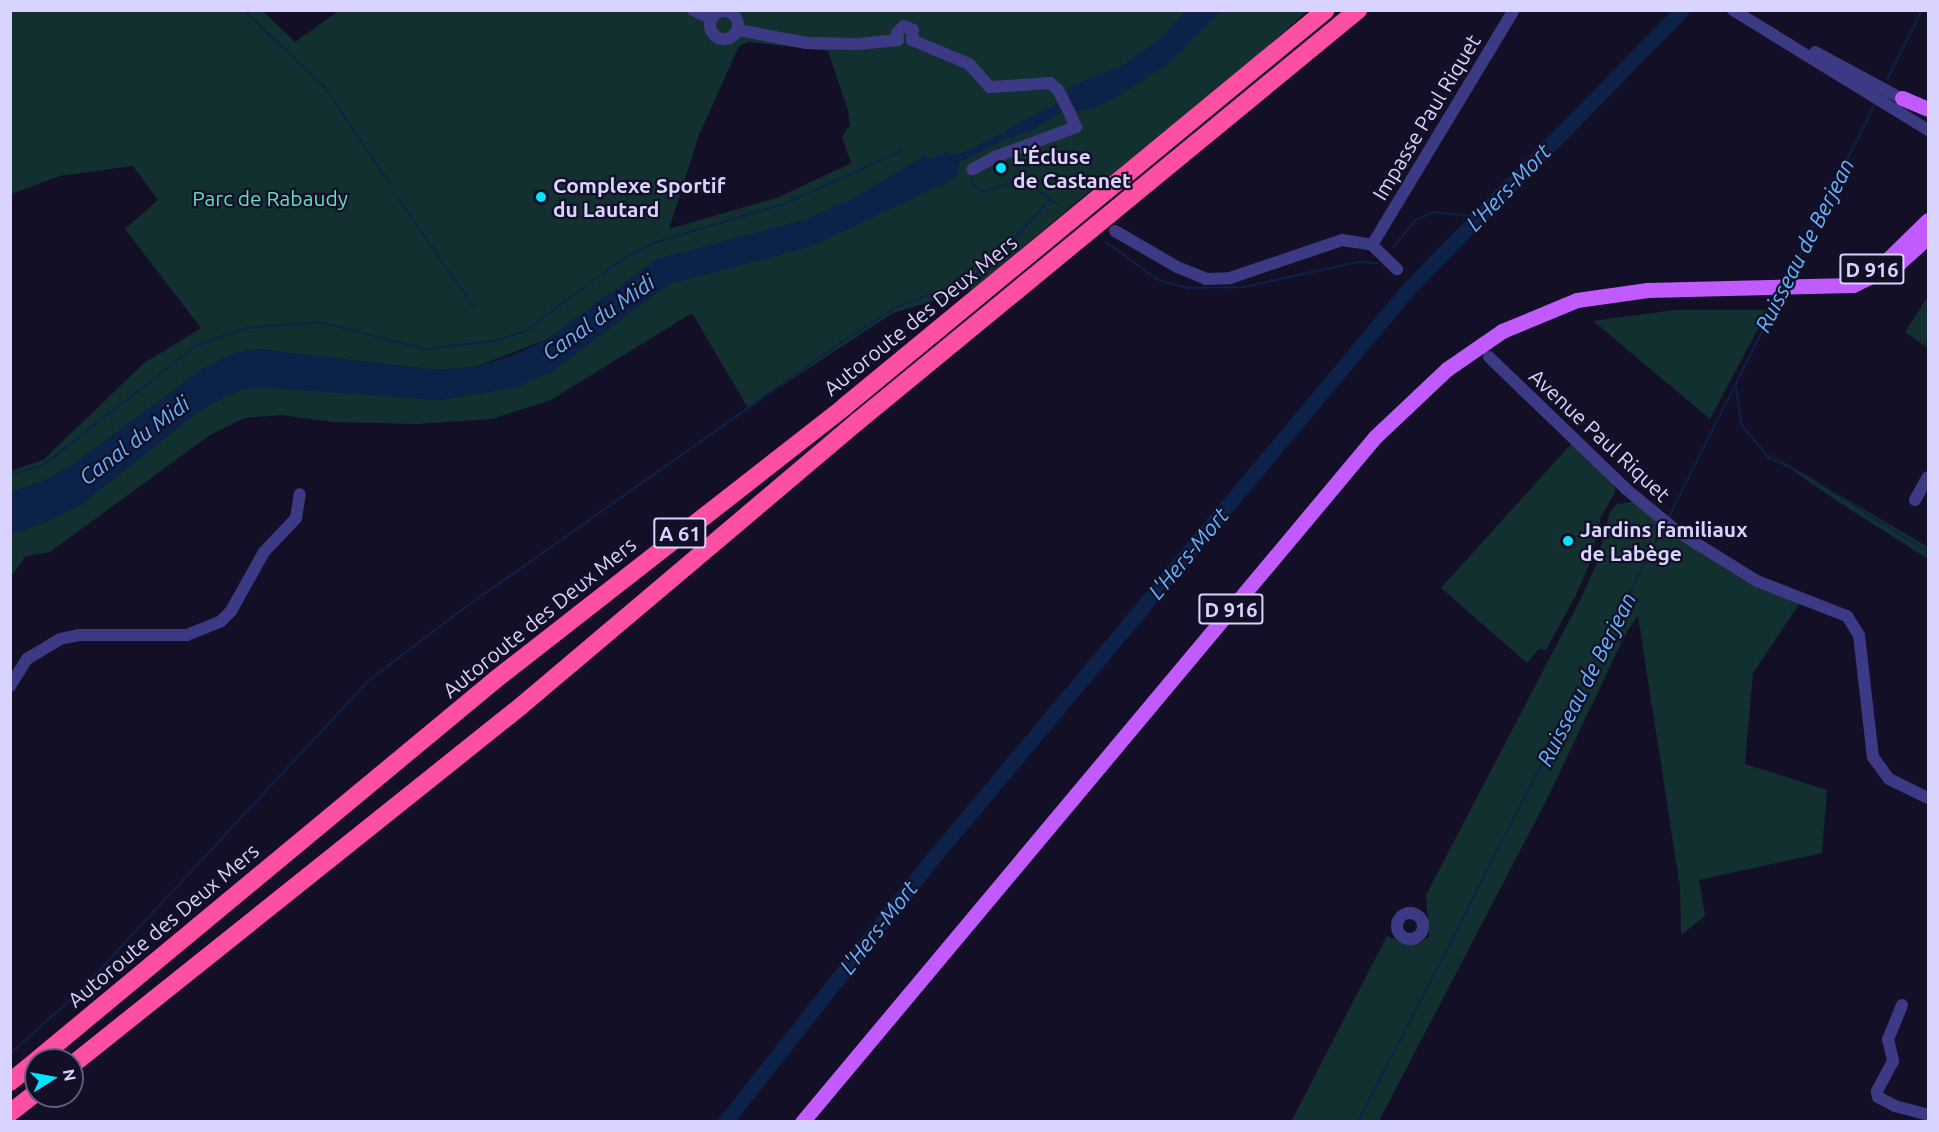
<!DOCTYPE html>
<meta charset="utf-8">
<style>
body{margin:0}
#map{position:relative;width:1939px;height:1132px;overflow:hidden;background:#130f26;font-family:Ubuntu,sans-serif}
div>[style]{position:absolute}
.green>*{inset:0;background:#12302f}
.water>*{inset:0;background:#0c2248}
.stream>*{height:2px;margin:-1px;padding:0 1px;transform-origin:1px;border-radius:1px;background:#0c2248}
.river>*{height:15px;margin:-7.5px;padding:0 7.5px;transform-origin:7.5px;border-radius:7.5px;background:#0c2248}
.minor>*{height:12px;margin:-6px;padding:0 6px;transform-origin:6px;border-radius:6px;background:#3d3a85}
.minor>.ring{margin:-6px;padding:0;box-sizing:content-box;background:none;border:12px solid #3d3a85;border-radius:50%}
.major>*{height:15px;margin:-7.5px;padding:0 7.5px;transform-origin:7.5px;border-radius:7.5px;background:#c25bff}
.highway>*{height:18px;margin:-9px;padding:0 9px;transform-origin:9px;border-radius:9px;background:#ff4fa3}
.dots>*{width:16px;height:16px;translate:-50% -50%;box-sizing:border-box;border:3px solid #130f26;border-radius:50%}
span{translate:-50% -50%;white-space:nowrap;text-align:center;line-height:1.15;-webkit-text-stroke:4.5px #130f26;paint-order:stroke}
.shield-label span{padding:2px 4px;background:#130f26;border:2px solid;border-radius:4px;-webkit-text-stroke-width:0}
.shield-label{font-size:20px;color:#d9d4ff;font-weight:700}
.street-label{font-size:21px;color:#d9d4ff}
.poi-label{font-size:21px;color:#d9d4ff;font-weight:700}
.left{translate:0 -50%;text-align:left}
.park-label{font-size:21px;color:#5fe0c0}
.water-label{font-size:22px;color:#62b6ff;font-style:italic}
.frame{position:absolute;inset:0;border:12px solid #d9d4ff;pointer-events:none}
.north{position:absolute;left:24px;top:1048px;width:60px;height:60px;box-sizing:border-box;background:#130f26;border:2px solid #625e7d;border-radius:50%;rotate:79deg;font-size:16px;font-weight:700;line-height:24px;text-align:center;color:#d9d4ff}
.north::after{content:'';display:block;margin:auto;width:21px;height:27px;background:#00e5ff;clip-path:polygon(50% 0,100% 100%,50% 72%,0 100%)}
</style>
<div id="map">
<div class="green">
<div style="clip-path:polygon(evenodd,340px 10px,1307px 11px,1190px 118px,1089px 192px,973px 289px,893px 313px,748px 408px,692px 313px,551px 400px,492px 419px,416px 424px,333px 422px,281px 415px,245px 418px,210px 435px,50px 552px,26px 556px,11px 576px,11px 534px,45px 522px,82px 504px,195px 414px,227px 395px,252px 387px,274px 386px,440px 400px,516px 387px,552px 371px,667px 285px,682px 280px,584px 313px,548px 339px,475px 367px,436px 370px,257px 349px,233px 354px,204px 368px,73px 464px,46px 480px,11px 492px,11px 471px,43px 460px,144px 363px,201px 328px,125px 229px,158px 200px,133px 166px,60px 176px,11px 194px,10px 11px,263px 11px,295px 42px,340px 10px,749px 42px,828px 51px,848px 110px,850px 125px,842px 137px,851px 163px,779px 197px,669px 229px,699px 135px,739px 46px,749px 42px)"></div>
<div style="clip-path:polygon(1928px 296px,1928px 348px,1905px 332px)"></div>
<div style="clip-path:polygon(1674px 310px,1768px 310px,1710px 419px,1593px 321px)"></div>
<div style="clip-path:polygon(1571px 444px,1615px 483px,1615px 493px,1601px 516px,1590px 563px,1576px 595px,1546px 650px,1539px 649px,1527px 663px,1441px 588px)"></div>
<div style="clip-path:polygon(1768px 453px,1928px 547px,1928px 559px,1840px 503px)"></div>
<div style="clip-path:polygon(1632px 502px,1801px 601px,1753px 673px,1745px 764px,1827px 790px,1822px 853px,1699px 880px,1705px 916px,1681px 935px,1680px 887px,1638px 616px,1626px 633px,1548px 797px,1379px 1121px,1291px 1122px,1387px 936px,1409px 945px,1420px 943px,1429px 936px,1426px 895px,1581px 598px,1596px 565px,1610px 512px,1617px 504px)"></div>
</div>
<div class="water">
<div style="clip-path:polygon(1186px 11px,1220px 11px,1173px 60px,1117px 97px,1090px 110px,1062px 112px,1031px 131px,1008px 138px,960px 162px,956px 177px,949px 182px,809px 247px,667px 285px,552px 371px,516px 387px,440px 400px,252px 387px,227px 395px,195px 414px,82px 504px,45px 522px,11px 534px,11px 492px,46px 480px,73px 464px,204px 368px,233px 354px,257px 349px,436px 370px,475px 367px,514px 355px,548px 339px,656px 259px,807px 219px,850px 200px,926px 155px,930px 159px,946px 152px,957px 155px,1003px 133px,1004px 136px,1007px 138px,1004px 132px,1017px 123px,1067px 99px,1068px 88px,1124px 64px,1160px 39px)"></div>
</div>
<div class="stream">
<div style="left:244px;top:10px;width:112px;rotate:43.9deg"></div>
<div style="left:325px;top:88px;width:116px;rotate:55.9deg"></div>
<div style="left:1888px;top:78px;width:76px;rotate:-63.4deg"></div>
<div style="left:972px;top:183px;width:14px;rotate:39deg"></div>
<div style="left:983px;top:192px;width:41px;rotate:-18.4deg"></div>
<div style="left:1022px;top:179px;width:43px;rotate:35.5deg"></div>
<div style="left:397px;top:197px;width:136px;rotate:55.1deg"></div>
<div style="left:1106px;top:242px;width:64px;rotate:36.2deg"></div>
<div style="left:1158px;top:280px;width:30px;rotate:15deg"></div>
<div style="left:1187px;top:288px;width:57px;rotate:-1deg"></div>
<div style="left:1244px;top:287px;width:117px;rotate:-12.4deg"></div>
<div style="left:1358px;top:262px;width:20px;rotate:3deg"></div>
<div style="left:1394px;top:247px;width:33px;rotate:-52deg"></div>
<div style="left:1414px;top:221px;width:22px;rotate:-24deg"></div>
<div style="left:1434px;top:212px;width:46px;rotate:6.2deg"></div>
<div style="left:1787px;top:280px;width:195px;rotate:-63.4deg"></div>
<div style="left:1736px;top:387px;width:37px;rotate:82deg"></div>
<div style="left:1741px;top:424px;width:44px;rotate:50.5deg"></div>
<div style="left:1769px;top:458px;width:42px;rotate:25.3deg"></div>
<div style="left:1807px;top:476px;width:143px;rotate:32.1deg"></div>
<div style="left:10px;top:475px;width:34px;rotate:-17deg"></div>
<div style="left:43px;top:465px;width:195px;rotate:-37.9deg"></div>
<div style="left:197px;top:345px;width:53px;rotate:-18.8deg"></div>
<div style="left:247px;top:328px;width:73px;rotate:-4.7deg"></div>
<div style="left:320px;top:322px;width:107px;rotate:14.6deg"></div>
<div style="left:424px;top:349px;width:70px;rotate:-6.5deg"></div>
<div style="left:494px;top:341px;width:33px;rotate:-18deg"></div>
<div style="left:525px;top:331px;width:122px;rotate:-36.3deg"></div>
<div style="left:623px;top:259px;width:34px;rotate:-28deg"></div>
<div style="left:653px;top:243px;width:137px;rotate:-16.6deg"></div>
<div style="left:784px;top:204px;width:129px;rotate:-24.2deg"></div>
<div style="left:1668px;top:519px;width:253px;rotate:-63.4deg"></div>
<div style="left:10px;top:1054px;width:94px;rotate:-42deg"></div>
<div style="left:80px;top:991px;width:423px;rotate:-47.1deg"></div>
<div style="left:368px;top:681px;width:119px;rotate:-37.2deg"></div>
<div style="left:463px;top:609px;width:461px;rotate:-35.2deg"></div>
<div style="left:840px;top:343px;width:67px;rotate:-32.3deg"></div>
<div style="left:897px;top:307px;width:78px;rotate:-21deg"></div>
<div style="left:970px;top:279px;width:38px;rotate:-39deg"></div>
<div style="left:1000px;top:255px;width:75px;rotate:-48.2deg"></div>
<div style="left:1358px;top:1122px;width:670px;rotate:-62.82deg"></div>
</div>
<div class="river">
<div style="left:725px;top:1122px;width:328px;rotate:-51.8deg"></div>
<div style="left:928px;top:864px;width:752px;rotate:-50.13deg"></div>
<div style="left:1410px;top:287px;width:388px;rotate:-45.5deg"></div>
</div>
<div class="minor">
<div style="left:693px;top:10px;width:21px;rotate:25deg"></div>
<div style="left:1733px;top:10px;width:229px;rotate:31.6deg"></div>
<div class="ring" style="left:710px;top:11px;width:16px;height:16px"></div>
<div style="left:738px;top:30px;width:70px;rotate:10.7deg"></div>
<div style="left:807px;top:43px;width:51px;rotate:1.1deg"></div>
<div style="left:858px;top:44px;width:40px;rotate:-5.7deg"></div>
<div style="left:898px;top:40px;width:7px;rotate:-98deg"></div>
<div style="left:897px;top:33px;width:10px;rotate:-45deg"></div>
<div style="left:904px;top:26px;width:10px;rotate:24deg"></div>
<div style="left:913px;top:30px;width:10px;rotate:96deg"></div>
<div style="left:912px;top:40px;width:62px;rotate:22.8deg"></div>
<div style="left:969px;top:64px;width:31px;rotate:48deg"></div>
<div style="left:990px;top:87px;width:60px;rotate:-3.8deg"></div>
<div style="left:1050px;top:83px;width:11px;rotate:41deg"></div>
<div style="left:1058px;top:90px;width:27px;rotate:63deg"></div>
<div style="left:1070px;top:114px;width:14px;rotate:65deg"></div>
<div style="left:1076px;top:127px;width:86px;rotate:159.7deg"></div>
<div style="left:995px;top:157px;width:26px;rotate:151deg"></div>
<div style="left:1815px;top:52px;width:106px;rotate:28.3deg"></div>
<div style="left:1115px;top:231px;width:72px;rotate:30.1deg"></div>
<div style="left:1177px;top:267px;width:31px;rotate:22deg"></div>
<div style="left:1206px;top:279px;width:24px;rotate:-2deg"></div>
<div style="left:1230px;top:278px;width:118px;rotate:-18.7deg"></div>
<div style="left:1342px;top:240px;width:30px;rotate:9deg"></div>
<div style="left:1372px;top:245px;width:35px;rotate:44deg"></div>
<div style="left:1372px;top:245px;width:275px;rotate:-58.9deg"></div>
<div style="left:1489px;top:357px;width:190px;rotate:43.9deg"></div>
<div style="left:1626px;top:489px;width:67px;rotate:39.6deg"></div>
<div style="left:1678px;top:532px;width:93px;rotate:31.8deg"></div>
<div style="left:1757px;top:581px;width:97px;rotate:21.3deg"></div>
<div style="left:1847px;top:616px;width:22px;rotate:58deg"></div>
<div style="left:1859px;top:635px;width:123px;rotate:83.5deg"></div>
<div style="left:1873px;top:757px;width:27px;rotate:54deg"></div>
<div style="left:1889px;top:779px;width:43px;rotate:26deg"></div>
<div style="left:1915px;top:500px;width:26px;rotate:-61deg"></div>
<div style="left:10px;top:686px;width:32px;rotate:-58deg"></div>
<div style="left:27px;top:659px;width:39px;rotate:-31deg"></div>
<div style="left:60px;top:639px;width:19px;rotate:-12deg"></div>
<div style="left:79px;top:635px;width:108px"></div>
<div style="left:187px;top:635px;width:35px;rotate:-22deg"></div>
<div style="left:220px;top:622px;width:16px;rotate:-45deg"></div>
<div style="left:231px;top:611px;width:68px;rotate:-60.8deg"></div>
<div style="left:264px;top:552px;width:47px;rotate:-46.7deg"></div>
<div style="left:296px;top:518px;width:24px;rotate:-81deg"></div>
<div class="ring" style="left:1397px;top:913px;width:14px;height:14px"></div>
<div style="left:1902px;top:1005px;width:37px;rotate:112deg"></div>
<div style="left:1888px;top:1039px;width:23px;rotate:77deg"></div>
<div style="left:1893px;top:1061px;width:34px;rotate:118deg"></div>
<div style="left:1877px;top:1091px;width:6px;rotate:81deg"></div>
<div style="left:1878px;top:1097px;width:19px;rotate:28deg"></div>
<div style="left:1895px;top:1106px;width:34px;rotate:15deg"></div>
</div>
<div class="major">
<div style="left:1902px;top:98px;width:28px;rotate:23deg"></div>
<div style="left:1887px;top:260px;width:57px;rotate:-44.3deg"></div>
<div style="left:802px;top:1122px;width:893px;rotate:-50.09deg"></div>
<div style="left:1375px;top:437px;width:99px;rotate:-43.4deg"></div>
<div style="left:1447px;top:369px;width:67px;rotate:-34.6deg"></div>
<div style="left:1502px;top:331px;width:81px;rotate:-22.5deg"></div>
<div style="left:1577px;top:300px;width:71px;rotate:-8.1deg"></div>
<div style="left:1647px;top:290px;width:206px;rotate:-1.4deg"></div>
<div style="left:1853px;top:285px;width:51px;rotate:-25.6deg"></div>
<div style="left:1899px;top:263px;width:39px;rotate:-42deg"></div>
</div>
<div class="highway">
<div style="left:37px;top:1060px;width:595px;rotate:-39.68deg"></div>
<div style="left:495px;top:680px;width:443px;rotate:-38deg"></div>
<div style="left:844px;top:407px;width:624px;rotate:-39.48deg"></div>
<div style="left:72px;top:1065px;width:575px;rotate:-38.64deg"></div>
<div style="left:521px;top:706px;width:440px;rotate:-40.2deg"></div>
<div style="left:857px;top:422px;width:649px;rotate:-39.43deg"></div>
<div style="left:10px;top:1082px;width:33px;rotate:-39deg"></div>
<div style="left:10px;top:1113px;width:33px;rotate:-38deg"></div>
</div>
<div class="dots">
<div style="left:1001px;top:168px;background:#00e5ff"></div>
<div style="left:541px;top:197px;background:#00e5ff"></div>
<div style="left:1568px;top:541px;background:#00e5ff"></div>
</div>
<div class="shield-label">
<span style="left:1872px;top:269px">D 916</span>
<span style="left:680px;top:533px">A 61</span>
<span style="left:1231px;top:609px">D 916</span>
</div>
<div class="street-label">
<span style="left:1426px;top:117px;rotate:-59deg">Impasse Paul Riquet</span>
<span style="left:920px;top:315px;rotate:-39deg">Autoroute des Deux Mers</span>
<span style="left:1600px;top:435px;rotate:43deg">Avenue Paul Riquet</span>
<span style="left:539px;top:617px;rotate:-39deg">Autoroute des Deux Mers</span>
<span style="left:163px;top:925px;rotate:-40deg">Autoroute des Deux Mers</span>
</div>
<div class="poi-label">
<span class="left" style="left:1013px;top:168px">L'Écluse<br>de Castanet</span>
<span class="left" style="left:553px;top:197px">Complexe Sportif<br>du Lautard</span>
<span class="left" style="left:1580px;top:541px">Jardins familiaux<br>de Labège</span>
</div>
<div class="park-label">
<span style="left:270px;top:198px">Parc de Rabaudy</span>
</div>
<div class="water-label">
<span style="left:1508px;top:187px;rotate:-46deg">L'Hers-Mort</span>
<span style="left:1804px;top:245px;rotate:-63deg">Ruisseau de Berjean</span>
<span style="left:598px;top:317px;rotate:-35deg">Canal du Midi</span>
<span style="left:134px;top:440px;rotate:-37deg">Canal du Midi</span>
<span style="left:1188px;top:553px;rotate:-50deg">L'Hers-Mort</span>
<span style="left:1586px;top:679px;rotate:-63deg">Ruisseau de Berjean</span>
<span style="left:878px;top:927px;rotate:-52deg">L'Hers-Mort</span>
</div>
<div class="frame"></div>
<div class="north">N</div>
</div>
